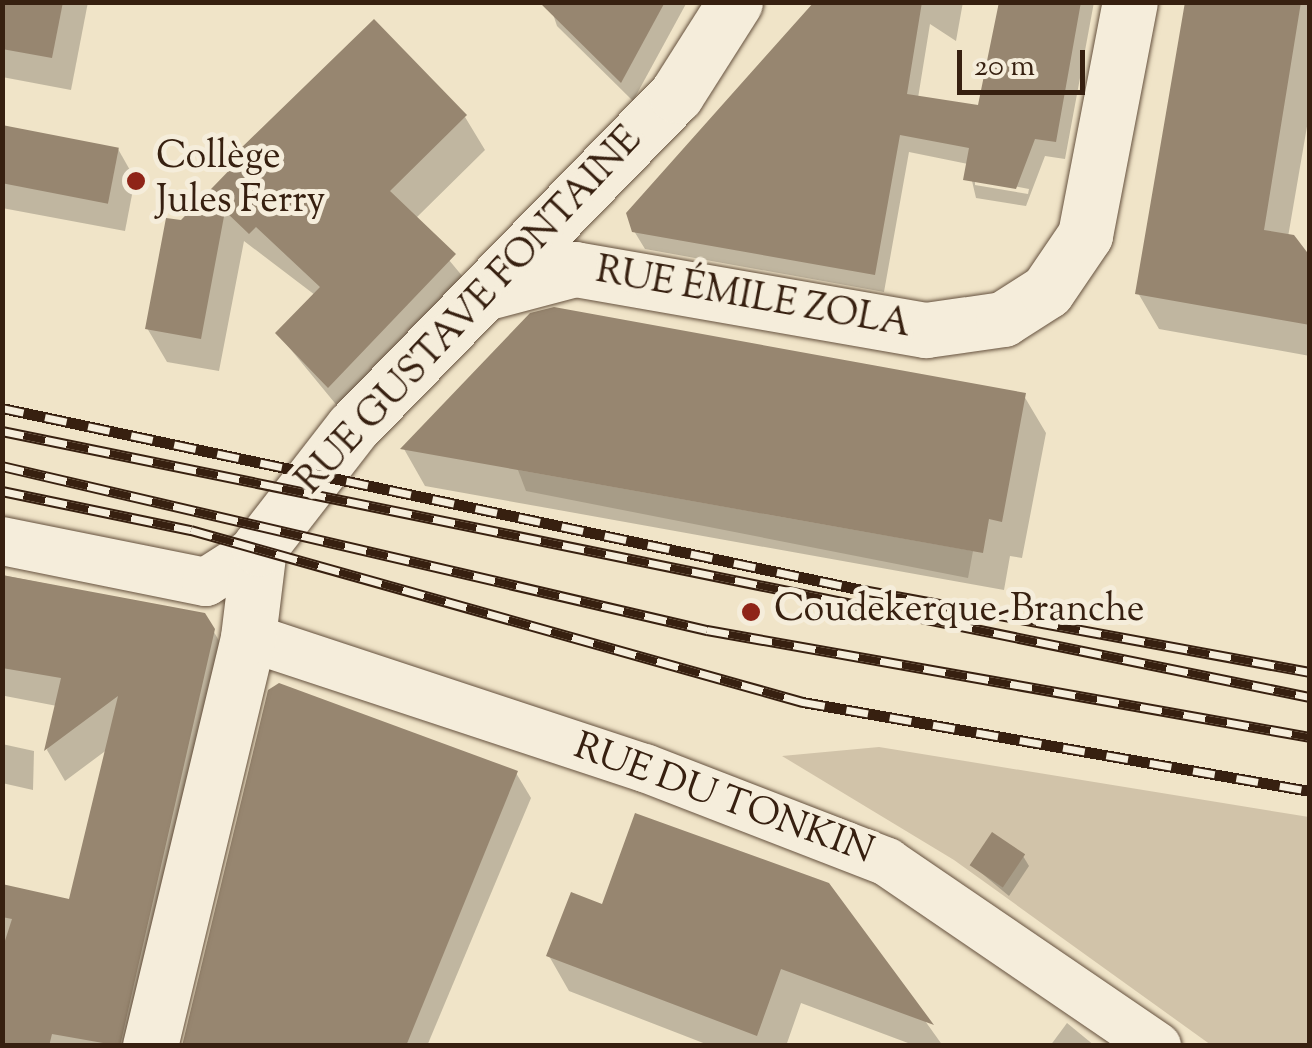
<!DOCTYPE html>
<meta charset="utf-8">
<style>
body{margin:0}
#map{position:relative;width:1312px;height:1048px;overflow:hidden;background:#f0e4c8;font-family:"Sorts Mill Goudy",serif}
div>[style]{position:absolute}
.green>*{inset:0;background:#d1c3a9}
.shadow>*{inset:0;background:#0003}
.building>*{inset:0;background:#978670;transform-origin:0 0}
.roads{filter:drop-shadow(0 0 2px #65513e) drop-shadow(0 0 2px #65513e)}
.minor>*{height:48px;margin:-24px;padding:0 24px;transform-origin:24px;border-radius:24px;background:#f5eddb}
.tertiary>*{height:55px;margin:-27.5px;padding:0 27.5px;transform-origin:27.5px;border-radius:27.5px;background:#f5eddb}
.rail>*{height:11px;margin-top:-5.5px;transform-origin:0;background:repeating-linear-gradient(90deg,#f5eddb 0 22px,#372010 0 44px);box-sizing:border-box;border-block:2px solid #372010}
.dots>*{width:28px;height:28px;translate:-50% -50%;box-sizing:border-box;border:5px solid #f5eddb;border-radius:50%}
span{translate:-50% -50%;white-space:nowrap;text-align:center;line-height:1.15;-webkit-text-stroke:10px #f5eddb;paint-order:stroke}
.poi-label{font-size:38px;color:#372010}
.left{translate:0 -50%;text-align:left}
.street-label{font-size:38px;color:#372010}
.frame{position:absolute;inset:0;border:5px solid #372010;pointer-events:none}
.scale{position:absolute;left:957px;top:50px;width:128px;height:45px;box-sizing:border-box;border:5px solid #372010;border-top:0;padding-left:12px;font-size:30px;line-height:35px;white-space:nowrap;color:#372010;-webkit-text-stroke:8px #f5eddb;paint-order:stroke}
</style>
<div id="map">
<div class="green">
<div style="clip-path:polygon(518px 470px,973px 551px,968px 578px,526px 491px)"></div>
<div style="clip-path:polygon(879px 747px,1309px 817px,1309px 1045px,1211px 1045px,954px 860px,782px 756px)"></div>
</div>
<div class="shadow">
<div style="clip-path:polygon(2px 2px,88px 2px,71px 90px,2px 77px)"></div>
<div style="clip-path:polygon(549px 2px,687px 2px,633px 101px,557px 26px)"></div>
<div style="clip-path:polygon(evenodd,818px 2px,963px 2px,956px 41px,930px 24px,918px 98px,980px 108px,1044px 2px,1094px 2px,1065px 159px,1045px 156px,1026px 206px,976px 198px,968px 164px,909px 152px,884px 292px,645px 249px,634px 231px,818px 2px,975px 179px,1029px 189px,1028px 194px,975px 185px,975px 179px)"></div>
<div style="clip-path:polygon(1187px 2px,1310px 2px,1310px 109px,1288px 237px,1310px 259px,1310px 356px,1159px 329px,1138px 293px)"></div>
<div style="clip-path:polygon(465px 117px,485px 150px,415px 219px,473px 289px,348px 419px,278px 334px,315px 295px,244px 241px,219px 371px,167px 362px,147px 328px,182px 223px)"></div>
<div style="clip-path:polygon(2px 127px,118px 149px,135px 179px,125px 231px,2px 208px)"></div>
<div style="clip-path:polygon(1024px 396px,1046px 433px,1022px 558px,1010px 556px,1004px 590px,425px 486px,404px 449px)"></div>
<div style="clip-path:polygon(2px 575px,204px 615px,232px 663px,146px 1046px,2px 1046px,2px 886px,71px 902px,108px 749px,65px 781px,47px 750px,57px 706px,5px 696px)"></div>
<div style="clip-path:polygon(2px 744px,34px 751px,33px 790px,2px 783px)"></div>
<div style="clip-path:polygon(516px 773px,531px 798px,427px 1046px,184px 1046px)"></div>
<div style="clip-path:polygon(1023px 856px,1029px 866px,1009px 896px,973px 866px)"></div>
<div style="clip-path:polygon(828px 885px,943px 1046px,916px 1046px,801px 1003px,786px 1046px,711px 1046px,569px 991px,549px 956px,603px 907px)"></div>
<div style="clip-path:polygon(1067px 1023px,1095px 1046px,1050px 1046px)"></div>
</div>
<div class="building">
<div style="clip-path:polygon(2px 2px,63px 2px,52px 58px,2px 49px)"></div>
<div style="clip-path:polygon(539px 2px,665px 2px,621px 83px)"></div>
<div style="clip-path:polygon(814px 2px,922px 2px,907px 94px,978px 105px,999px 2px,1081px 2px,1056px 142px,1035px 139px,1016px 189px,963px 180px,969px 148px,900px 135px,875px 275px,632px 232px,626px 213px)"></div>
<div style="clip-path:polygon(1185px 2px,1301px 2px,1264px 230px,1294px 235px,1310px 256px,1310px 325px,1135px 294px)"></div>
<div style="clip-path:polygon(374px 19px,467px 115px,390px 191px,456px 254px,328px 388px,275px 333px,320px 287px,256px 227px,249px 234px,225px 211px,201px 339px,145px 329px,166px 218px,181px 220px,243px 156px,238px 151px)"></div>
<div style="left:2px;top:125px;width:119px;height:57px;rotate:11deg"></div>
<div style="clip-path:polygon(554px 307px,1026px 393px,1002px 522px,989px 519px,983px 553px,400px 449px,530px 313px)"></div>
<div style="clip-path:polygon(2px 575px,205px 613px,215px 629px,120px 1046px,52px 1034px,49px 1046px,2px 1046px,2px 950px,12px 919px,2px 917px,2px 884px,69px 899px,118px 696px,44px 751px,61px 678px,2px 668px)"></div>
<div style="clip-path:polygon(279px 683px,518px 771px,406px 1046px,182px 1046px,268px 690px)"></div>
<div style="clip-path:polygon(635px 813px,829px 883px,934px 1025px,781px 969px,757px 1036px,546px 956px,571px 892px,602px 904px)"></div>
<div style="left:992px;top:832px;width:40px;height:40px;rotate:34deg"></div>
</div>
<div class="roads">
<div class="minor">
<div style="left:2px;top:541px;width:208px;rotate:11.4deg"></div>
<div style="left:206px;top:582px;width:63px;rotate:-32.7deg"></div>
<div style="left:248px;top:637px;width:418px;rotate:18.3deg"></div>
<div style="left:645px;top:768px;width:260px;rotate:21.2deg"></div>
<div style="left:887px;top:862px;width:327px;rotate:34.3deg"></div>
</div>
<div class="tertiary">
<div style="left:488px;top:292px;width:90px;rotate:-14.8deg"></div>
<div style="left:575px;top:269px;width:356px;rotate:9.9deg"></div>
<div style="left:926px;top:330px;width:78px;rotate:-8.1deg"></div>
<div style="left:1003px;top:319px;width:52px;rotate:-32.5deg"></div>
<div style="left:1047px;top:291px;width:68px;rotate:-55.8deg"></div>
<div style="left:1085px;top:235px;width:237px;rotate:-79.1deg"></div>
<div style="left:150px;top:1046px;width:421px;rotate:-76.5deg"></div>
<div style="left:248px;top:637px;width:90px;rotate:-83deg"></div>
<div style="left:259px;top:548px;width:153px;rotate:-52.2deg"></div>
<div style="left:353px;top:427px;width:463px;rotate:-45.8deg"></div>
<div style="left:676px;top:95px;width:110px;rotate:-57.6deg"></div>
</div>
</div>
<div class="rail">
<div style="left:2px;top:408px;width:880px;rotate:11.94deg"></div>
<div style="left:863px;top:590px;width:454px;rotate:10.4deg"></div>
<div style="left:2px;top:431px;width:1335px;rotate:11.5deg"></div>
<div style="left:2px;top:466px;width:724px;rotate:13.1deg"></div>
<div style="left:707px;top:630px;width:612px;rotate:10.06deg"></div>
<div style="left:2px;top:491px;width:193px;rotate:11.7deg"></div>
<div style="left:191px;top:530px;width:636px;rotate:15.7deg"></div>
<div style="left:803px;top:702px;width:515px;rotate:9.96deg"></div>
</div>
<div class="dots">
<div style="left:136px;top:181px;background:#8f2418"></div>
<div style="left:751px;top:612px;background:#8f2418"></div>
</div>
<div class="poi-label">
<span class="left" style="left:156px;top:181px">Collège<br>Jules Ferry</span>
<span class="left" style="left:774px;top:612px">Coudekerque-Branche</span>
</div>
<div class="street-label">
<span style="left:753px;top:300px;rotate:10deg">RUE ÉMILE ZOLA</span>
<span style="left:471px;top:312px;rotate:-47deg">RUE GUSTAVE FONTAINE</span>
<span style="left:723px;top:801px;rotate:20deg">RUE DU TONKIN</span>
</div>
<div class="frame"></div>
<div class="scale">20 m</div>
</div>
